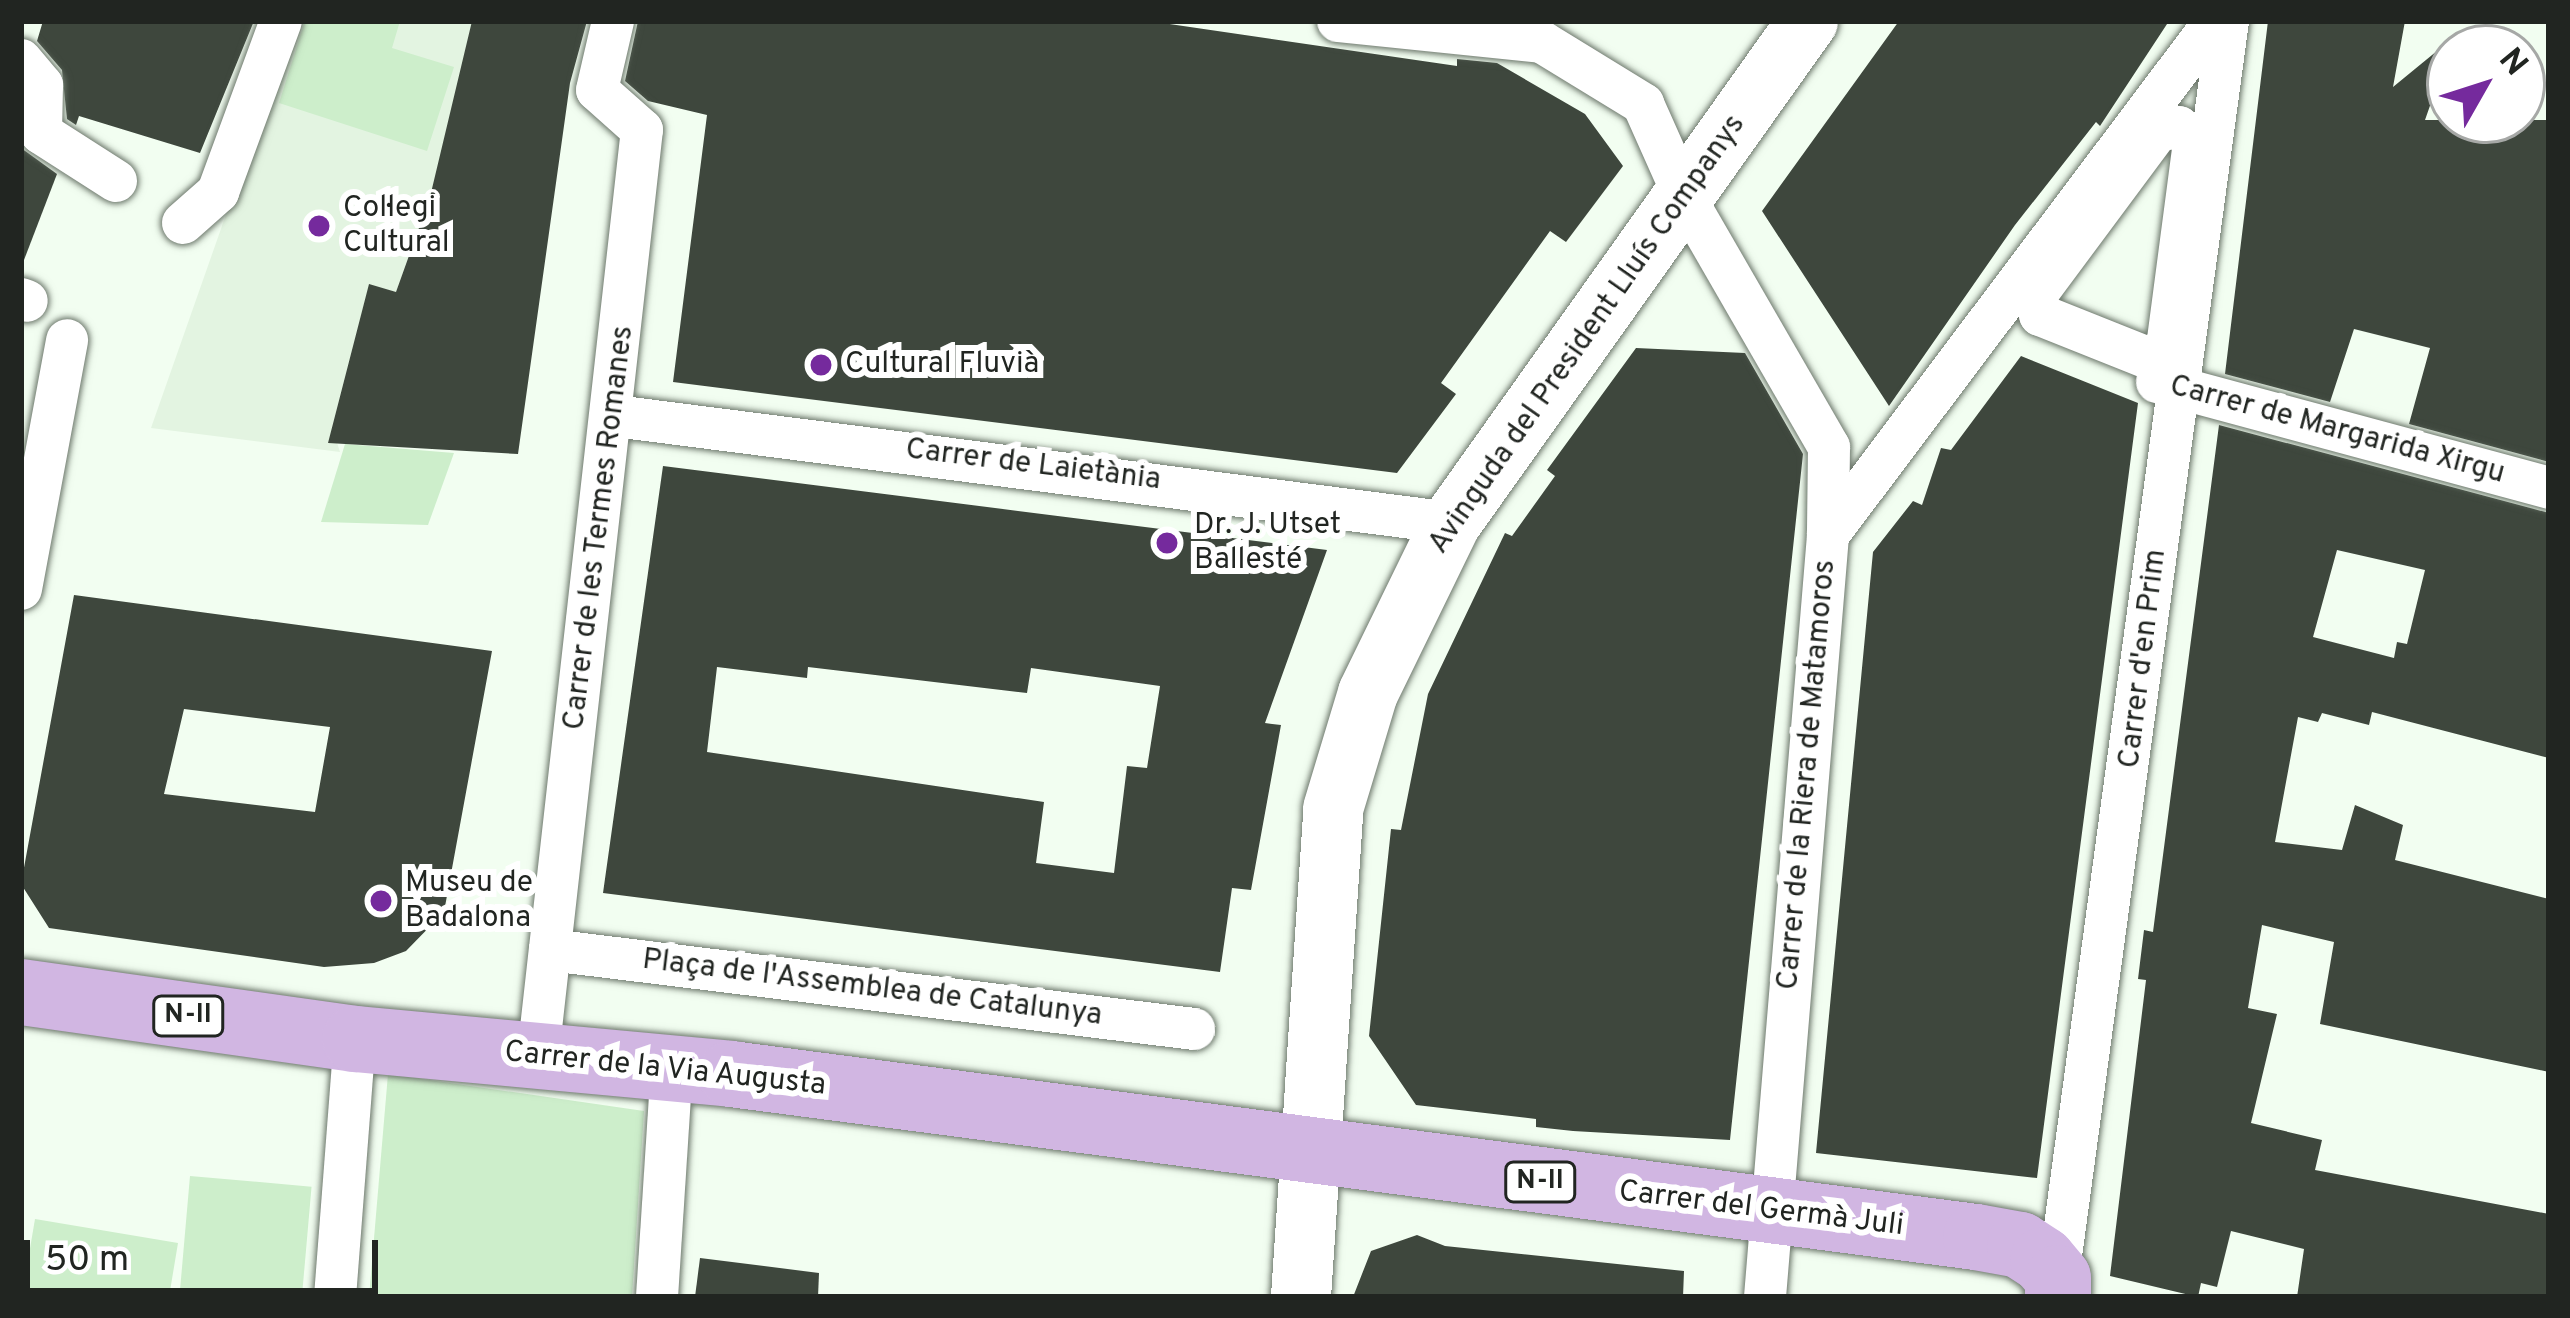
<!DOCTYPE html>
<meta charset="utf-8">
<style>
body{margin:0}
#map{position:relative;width:2570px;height:1318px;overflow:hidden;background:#f2fef1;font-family:Overpass,sans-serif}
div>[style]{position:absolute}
.built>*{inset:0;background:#e3f4e1}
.green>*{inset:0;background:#cdeecb;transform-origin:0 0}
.building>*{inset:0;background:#3e473d}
.roads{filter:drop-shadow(0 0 3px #6d786c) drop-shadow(0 0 3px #6d786c)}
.street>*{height:42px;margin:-21px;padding:0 21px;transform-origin:21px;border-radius:21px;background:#fff}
.secondary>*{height:60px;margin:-30px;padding:0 30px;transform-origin:30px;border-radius:30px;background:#fff}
.primary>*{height:66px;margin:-33px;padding:0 33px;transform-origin:33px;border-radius:33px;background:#d1b6e2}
.dots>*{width:33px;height:33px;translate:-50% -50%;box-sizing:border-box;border:6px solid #fff;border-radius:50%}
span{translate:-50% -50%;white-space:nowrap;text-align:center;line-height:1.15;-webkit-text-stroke:12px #fff;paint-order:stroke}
.shield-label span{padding:3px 9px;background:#fff;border:3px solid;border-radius:9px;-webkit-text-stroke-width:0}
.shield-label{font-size:27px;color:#212521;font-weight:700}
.poi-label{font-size:30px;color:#212521}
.left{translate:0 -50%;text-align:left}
.street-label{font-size:30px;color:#212521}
.frame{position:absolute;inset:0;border:24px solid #212521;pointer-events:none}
.north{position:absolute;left:2426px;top:24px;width:120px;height:120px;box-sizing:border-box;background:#fff;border:3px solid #a6a8a6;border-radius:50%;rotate:51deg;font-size:33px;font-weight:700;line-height:48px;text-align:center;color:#212521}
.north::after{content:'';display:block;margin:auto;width:42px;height:54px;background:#752a9d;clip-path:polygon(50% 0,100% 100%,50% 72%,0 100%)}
.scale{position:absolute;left:24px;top:1240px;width:354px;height:54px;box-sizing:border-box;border:6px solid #212521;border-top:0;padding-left:15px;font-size:36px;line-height:42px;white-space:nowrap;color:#212521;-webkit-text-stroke:9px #fff;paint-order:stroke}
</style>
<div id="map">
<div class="built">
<div style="clip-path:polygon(294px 21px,472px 21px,441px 165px,396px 292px,369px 285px,332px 427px,340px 452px,151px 428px)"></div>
</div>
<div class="green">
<div style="clip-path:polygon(305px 21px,400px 21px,392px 48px,454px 67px,427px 151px,279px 103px)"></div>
<div style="clip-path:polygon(345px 444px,454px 453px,428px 525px,321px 522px)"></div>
<div style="clip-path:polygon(388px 1074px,644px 1111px,632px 1297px,369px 1297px)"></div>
<div style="left:190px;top:1176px;width:122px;height:121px;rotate:5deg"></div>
<div style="clip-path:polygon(35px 1219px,178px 1243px,169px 1297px,23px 1290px)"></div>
</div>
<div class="building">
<div style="clip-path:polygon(43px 21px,254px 21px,200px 153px,79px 116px,76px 125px,67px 119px,62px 70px,37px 41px)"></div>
<div style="clip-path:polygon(472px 21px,587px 21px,570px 83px,518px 454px,328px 443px,369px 284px,396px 292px,430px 197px)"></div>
<div style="clip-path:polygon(638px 21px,1149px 21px,1457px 66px,1457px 59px,1497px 63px,1585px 114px,1623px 166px,1566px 242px,1550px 231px,1441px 383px,1456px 394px,1397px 473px,673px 382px,707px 115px,648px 101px,625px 81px)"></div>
<div style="clip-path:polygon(1899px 21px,2169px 21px,2100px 126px,2096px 122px,2015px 225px,1889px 406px,1762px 211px)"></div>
<div style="clip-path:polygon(2268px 21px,2405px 21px,2393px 87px,2454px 37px,2425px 120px,2549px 120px,2549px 462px,2409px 424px,2430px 348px,2354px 329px,2330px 402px,2225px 374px)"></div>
<div style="clip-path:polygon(21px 148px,57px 174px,24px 260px,21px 260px)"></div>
<div style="clip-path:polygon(1636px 348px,1745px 353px,1803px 454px,1730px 1140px,1573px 1131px,1536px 1127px,1536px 1119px,1416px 1105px,1369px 1036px,1391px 829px,1401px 830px,1428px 694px,1505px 533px,1512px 536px,1555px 476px,1547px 470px)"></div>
<div style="clip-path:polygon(2021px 356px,2138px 403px,2037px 1178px,1816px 1153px,1873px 552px,1913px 501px,1922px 505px,1941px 448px,1951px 450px)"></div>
<div style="clip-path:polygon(evenodd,2219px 425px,2549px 513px,2549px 758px,2372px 712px,2369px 725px,2322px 713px,2318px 722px,2298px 717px,2275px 842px,2342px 850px,2355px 805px,2403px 825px,2395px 860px,2549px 899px,2549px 1072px,2320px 1024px,2334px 942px,2262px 925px,2248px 1008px,2277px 1014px,2251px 1123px,2322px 1140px,2315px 1170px,2549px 1214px,2549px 1297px,2297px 1297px,2304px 1249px,2231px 1231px,2217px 1287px,2201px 1283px,2198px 1297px,2110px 1276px,2146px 980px,2138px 979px,2144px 930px,2153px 932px,2219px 425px,2337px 550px,2425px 570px,2407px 644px,2397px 642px,2394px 658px,2313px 637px,2337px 550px)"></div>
<div style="clip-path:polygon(evenodd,663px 466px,1327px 550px,1265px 723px,1281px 725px,1251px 890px,1232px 888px,1220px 972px,603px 893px,663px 466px,717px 667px,807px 678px,808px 667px,1027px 693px,1031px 668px,1160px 686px,1147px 768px,1127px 766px,1114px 873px,1036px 863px,1044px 802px,707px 752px,717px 667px)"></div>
<div style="clip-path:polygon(evenodd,74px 595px,492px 651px,444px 912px,406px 951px,374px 963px,324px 967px,49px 928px,21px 884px,74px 595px,184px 709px,330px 727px,315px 812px,164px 794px,184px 709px)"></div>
<div style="clip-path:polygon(1417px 1235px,1445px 1246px,1684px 1271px,1683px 1297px,1353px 1297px,1371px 1251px)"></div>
<div style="clip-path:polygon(700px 1258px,819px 1273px,818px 1297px,695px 1297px)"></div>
</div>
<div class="roads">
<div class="street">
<div style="left:1338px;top:21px;width:205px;rotate:5.9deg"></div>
<div style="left:1542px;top:42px;width:119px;rotate:31.5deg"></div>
<div style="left:1643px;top:104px;width:101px;rotate:66deg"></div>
<div style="left:1684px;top:196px;width:290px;rotate:60deg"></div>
<div style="left:1829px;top:447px;width:88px;rotate:90.7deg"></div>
<div style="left:21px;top:60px;width:33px;rotate:50deg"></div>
<div style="left:42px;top:85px;width:48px;rotate:91.2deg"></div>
<div style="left:41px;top:133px;width:89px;rotate:32.6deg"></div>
<div style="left:2179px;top:127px;width:21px;rotate:45deg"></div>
<div style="left:2194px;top:142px;width:208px;rotate:97.5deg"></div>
<div style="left:2167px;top:348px;width:21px;rotate:152deg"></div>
<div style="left:2148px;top:358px;width:116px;rotate:-158.3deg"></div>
<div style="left:2040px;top:315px;width:20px;rotate:-101deg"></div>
<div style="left:2036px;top:295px;width:204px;rotate:-53.4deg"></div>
<div style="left:2158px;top:131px;width:21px;rotate:-11deg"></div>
<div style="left:183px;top:223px;width:47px;rotate:-41.5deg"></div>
<div style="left:218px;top:192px;width:182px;rotate:-69.8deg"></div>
<div style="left:21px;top:299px;width:6px;rotate:18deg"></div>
<div style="left:2157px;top:382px;width:406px;rotate:15.1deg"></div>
<div style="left:615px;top:416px;width:843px;rotate:7.29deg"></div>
<div style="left:21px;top:589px;width:253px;rotate:-79.5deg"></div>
<div style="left:550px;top:950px;width:649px;rotate:6.99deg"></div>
<div style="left:538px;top:1055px;width:931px;rotate:-83.59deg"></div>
<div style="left:642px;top:130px;width:60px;rotate:-138.4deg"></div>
<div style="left:597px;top:90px;width:71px;rotate:-76.9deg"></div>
<div style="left:2058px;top:1278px;width:1268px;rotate:-82.3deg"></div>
<div style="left:335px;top:1297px;width:259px;rotate:-85.6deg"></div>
<div style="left:657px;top:1297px;width:230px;rotate:-86.3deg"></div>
<div style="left:1765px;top:1297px;width:765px;rotate:-85.27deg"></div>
<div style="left:1828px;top:535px;width:643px;rotate:-53.02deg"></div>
</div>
<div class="secondary">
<div style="left:1301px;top:1297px;width:489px;rotate:-86.2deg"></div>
<div style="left:1333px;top:809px;width:121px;rotate:-73.2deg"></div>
<div style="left:1368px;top:693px;width:189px;rotate:-64deg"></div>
<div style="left:1451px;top:523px;width:616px;rotate:-54.58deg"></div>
</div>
<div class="primary">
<div style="left:21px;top:992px;width:337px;rotate:8deg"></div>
<div style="left:355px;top:1039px;width:378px;rotate:5.3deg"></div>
<div style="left:731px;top:1074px;width:1256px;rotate:7.46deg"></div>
<div style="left:1976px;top:1237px;width:45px;rotate:10.3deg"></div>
<div style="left:2020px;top:1245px;width:27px;rotate:33deg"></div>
<div style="left:2043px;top:1260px;width:23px;rotate:50deg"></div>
<div style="left:2058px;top:1278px;width:19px;rotate:90deg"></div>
</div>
</div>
<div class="dots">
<div style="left:319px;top:226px;background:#752a9d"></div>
<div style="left:821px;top:365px;background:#752a9d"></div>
<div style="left:1167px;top:543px;background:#752a9d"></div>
<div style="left:381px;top:901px;background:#752a9d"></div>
</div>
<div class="shield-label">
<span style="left:188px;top:1016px">N-II</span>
<span style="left:1540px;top:1182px">N-II</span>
</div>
<div class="poi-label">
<span class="left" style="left:343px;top:226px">Col·legi<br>Cultural</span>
<span class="left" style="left:845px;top:365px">Cultural Fluvià</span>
<span class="left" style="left:1194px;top:543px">Dr. J. Utset<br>Ballesté</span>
<span class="left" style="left:405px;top:901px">Museu de<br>Badalona</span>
</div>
<div class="street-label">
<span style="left:1588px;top:335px;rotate:-55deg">Avinguda del President Lluís Companys</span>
<span style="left:2337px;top:431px;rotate:15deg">Carrer de Margarida Xirgu</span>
<span style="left:1033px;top:466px;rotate:7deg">Carrer de Laietània</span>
<span style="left:600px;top:528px;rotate:-83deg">Carrer de les Termes Romanes</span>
<span style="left:2144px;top:659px;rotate:-83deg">Carrer d'en Prim</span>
<span style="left:1808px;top:775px;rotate:-85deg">Carrer de la Riera de Matamoros</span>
<span style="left:872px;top:989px;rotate:7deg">Plaça de l'Assemblea de Catalunya</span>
<span style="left:665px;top:1070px;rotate:6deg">Carrer de la Via Augusta</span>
<span style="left:1761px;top:1210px;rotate:7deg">Carrer del Germà Juli</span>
</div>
<div class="frame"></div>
<div class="north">N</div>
<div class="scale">50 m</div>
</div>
